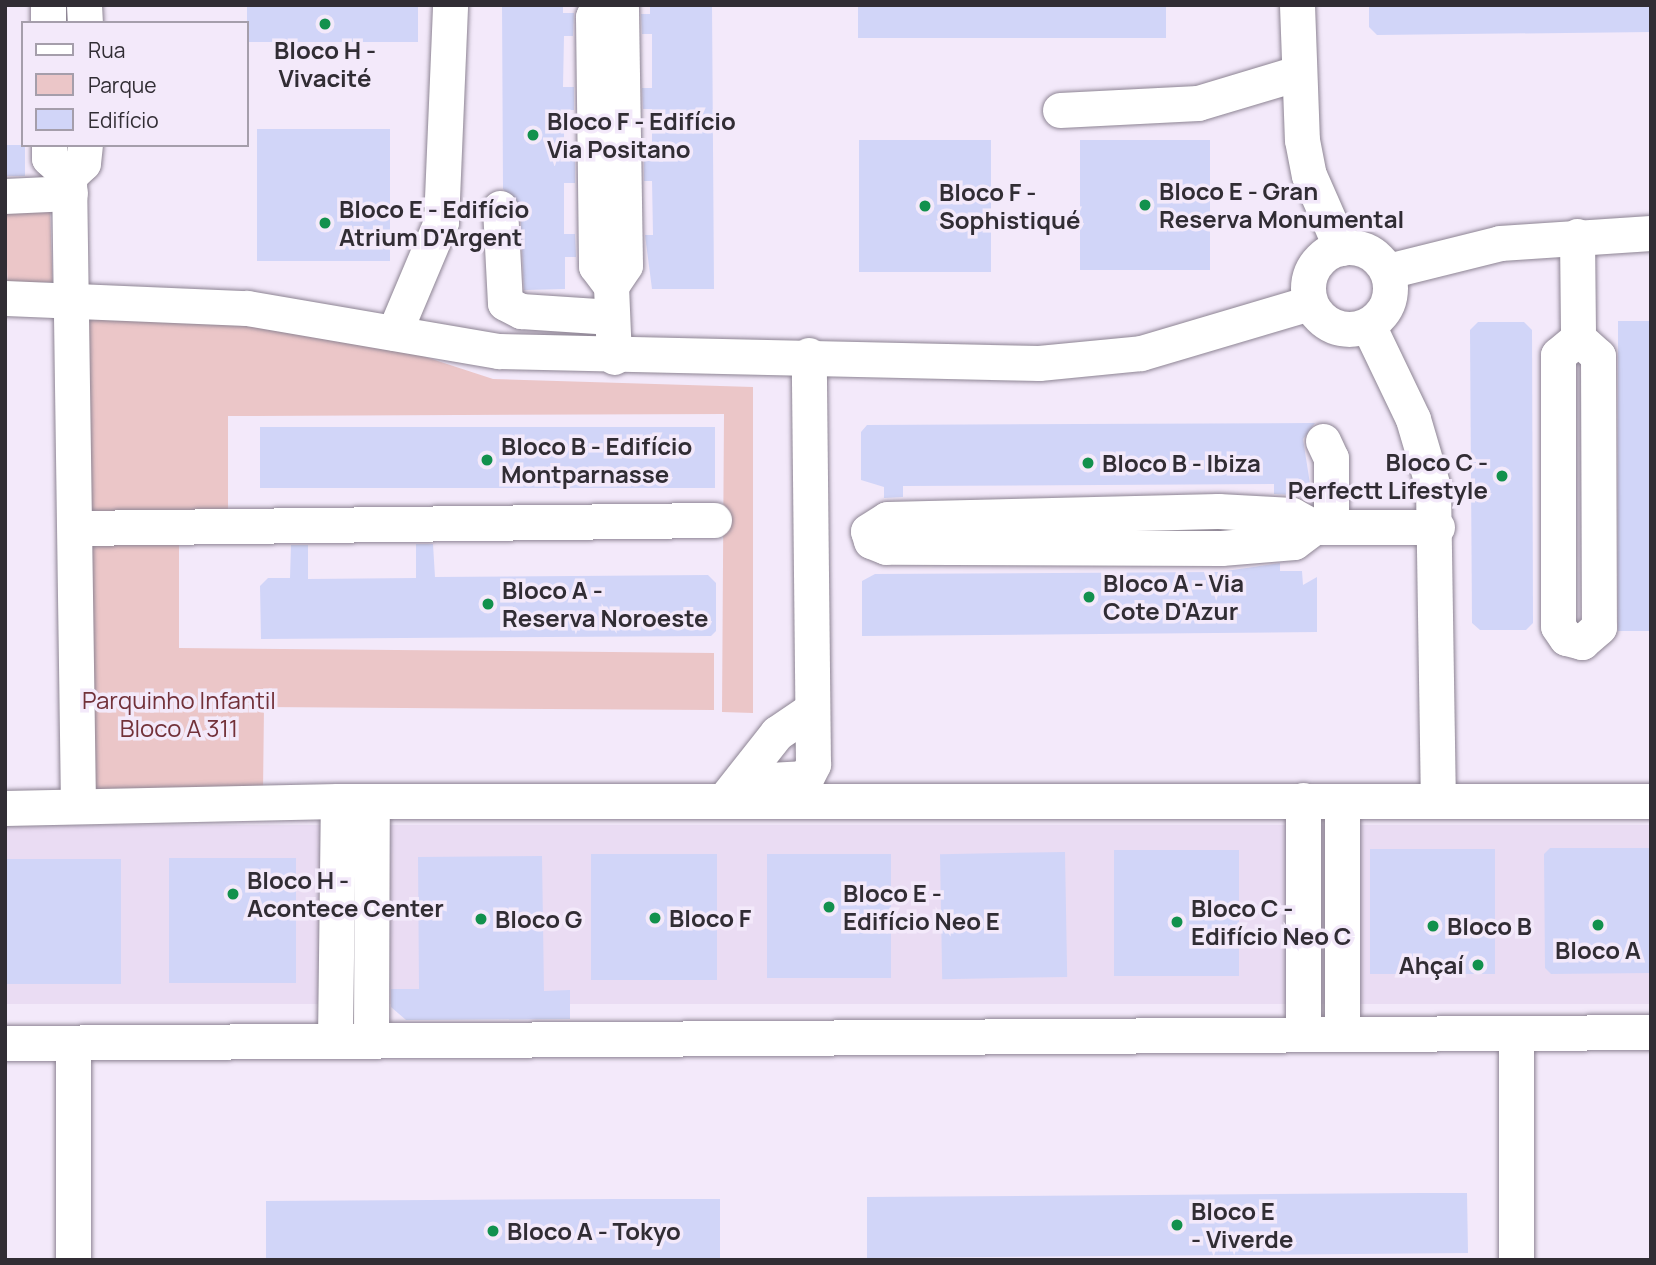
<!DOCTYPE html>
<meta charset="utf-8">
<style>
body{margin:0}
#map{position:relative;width:1656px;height:1265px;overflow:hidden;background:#f3e9fa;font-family:Manrope,sans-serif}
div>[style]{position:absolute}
.built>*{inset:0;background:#eadcf3;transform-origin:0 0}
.green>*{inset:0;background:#ebc6c8;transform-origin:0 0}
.building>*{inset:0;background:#d1d5f8;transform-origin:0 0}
.roads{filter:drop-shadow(0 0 2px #8d8493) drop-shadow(0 0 2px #8d8493)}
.minor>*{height:35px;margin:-17.5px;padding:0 17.5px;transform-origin:17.5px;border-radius:17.5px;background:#fff}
.minor>.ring{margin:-17.5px;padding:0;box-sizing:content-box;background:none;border:35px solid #fff;border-radius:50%}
.dots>*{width:19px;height:19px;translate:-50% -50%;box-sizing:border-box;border:4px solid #f3e9fa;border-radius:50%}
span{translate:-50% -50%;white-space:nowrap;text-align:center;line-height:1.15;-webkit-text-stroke:7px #f3e9fa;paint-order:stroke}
.poi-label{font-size:24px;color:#312d34;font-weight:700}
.left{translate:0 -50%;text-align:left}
.right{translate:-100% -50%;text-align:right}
.park-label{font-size:24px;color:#723139}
.frame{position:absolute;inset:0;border:7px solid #312d34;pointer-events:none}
.legend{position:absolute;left:21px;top:21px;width:228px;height:126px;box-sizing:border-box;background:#f3e9fa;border:2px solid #a59eab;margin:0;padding:9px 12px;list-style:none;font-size:21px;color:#312d34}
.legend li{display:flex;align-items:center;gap:14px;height:35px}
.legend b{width:35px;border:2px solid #a59eab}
</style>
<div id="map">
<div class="built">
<div style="left:1651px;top:825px;width:179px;height:1646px;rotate:90deg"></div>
</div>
<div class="green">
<div style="left:50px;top:208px;width:74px;height:45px;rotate:88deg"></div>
<div style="clip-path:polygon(86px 302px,392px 346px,493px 379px,753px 387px,753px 713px,722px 712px,724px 414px,228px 416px,228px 514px,84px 514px)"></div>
<div style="clip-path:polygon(179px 537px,179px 648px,714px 653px,714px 710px,264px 707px,263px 792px,86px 792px,82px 538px)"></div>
</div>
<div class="building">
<div style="left:247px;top:5px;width:171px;height:37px"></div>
<div style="clip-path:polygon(502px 5px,563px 5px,563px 13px,574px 13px,573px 36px,564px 36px,563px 87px,574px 87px,574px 110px,564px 110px,564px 160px,575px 160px,575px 183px,564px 183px,564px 234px,575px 234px,576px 257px,565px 257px,565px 289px,524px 290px,520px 206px,503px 189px)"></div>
<div style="clip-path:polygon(650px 5px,712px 5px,714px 289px,652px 289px,645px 235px,653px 235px,652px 181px,644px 181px,644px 160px,652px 160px,652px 109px,643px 109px,642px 88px,652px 88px,652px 34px,642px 34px,641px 14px,650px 14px)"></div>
<div style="left:858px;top:5px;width:308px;height:33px"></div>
<div style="clip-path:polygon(1369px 5px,1651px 5px,1651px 32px,1377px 35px,1369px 27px)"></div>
<div style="left:390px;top:129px;width:132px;height:133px;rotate:90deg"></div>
<div style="left:991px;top:140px;width:132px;height:132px;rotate:90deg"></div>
<div style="left:1080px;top:140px;width:130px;height:130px"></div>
<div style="left:5px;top:145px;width:20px;height:31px"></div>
<div style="left:1618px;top:321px;width:33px;height:310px"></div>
<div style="clip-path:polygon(1478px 322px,1524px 322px,1532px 330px,1533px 623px,1526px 630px,1480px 630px,1472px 623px,1470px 330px)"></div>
<div style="clip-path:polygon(1315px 423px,1303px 439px,1310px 484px,1293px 484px,1293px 495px,1274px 494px,1274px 484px,903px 486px,903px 497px,884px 498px,884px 487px,861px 480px,861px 432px,867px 425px)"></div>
<div style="left:715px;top:427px;width:61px;height:455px;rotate:90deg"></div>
<div style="clip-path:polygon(416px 544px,433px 544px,435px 577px,708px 575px,716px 583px,716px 631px,711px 636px,261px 639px,260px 586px,268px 578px,290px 578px,291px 545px,308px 545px,308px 579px,416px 578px)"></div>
<div style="clip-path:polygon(1280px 563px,1280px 571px,1302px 571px,1303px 585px,1317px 577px,1317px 632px,862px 636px,862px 581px,875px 574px,1219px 572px)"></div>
<div style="clip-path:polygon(1550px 848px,1651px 848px,1651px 973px,1551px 974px,1545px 968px,1544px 854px)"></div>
<div style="left:1495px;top:849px;width:125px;height:125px;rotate:90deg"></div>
<div style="left:1239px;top:850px;width:126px;height:125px;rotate:90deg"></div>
<div style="left:1065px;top:852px;width:125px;height:125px;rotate:89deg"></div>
<div style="left:717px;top:854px;width:126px;height:126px;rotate:90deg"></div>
<div style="left:891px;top:854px;width:124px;height:124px;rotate:90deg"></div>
<div style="clip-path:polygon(542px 856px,544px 991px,570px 990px,570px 1019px,406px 1020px,391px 1007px,391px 989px,419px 989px,418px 857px)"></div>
<div style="left:169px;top:858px;width:127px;height:125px"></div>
<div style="left:121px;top:859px;width:125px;height:116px;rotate:90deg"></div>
<div style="clip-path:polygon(1421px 1193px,1467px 1193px,1468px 1253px,867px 1258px,867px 1197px)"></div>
<div style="clip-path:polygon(617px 1199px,720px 1199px,720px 1259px,266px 1260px,266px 1201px)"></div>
</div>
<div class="roads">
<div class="minor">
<div style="left:48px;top:5px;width:18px;rotate:90deg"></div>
<div style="left:84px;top:5px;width:18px;rotate:87deg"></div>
<div style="left:598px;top:5px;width:13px;rotate:113deg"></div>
<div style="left:593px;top:17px;width:249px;rotate:89.3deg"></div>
<div style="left:596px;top:266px;width:25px;rotate:53deg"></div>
<div style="left:611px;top:286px;width:71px;rotate:87.6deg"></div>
<div style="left:1297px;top:5px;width:135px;rotate:87.9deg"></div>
<div style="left:1302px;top:140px;width:36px;rotate:79deg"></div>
<div style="left:1309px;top:175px;width:80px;rotate:66.3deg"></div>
<div style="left:1060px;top:110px;width:138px;rotate:-2.9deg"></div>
<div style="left:1198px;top:103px;width:104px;rotate:-16.7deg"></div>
<div style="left:49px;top:145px;width:13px;rotate:90deg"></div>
<div style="left:49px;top:158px;width:27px;rotate:42deg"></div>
<div style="left:69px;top:176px;width:630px;rotate:89.18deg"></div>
<div style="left:69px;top:176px;width:19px;rotate:-43deg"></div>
<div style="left:83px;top:163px;width:18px;rotate:-84deg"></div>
<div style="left:5px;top:196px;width:65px;rotate:-2.6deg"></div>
<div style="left:500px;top:208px;width:95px;rotate:87deg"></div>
<div style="left:505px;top:303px;width:18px;rotate:27deg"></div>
<div style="left:521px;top:311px;width:91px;rotate:3.8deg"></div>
<div style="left:1577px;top:236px;width:102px;rotate:89.4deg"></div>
<div class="ring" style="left:1308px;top:247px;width:47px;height:47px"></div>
<div style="left:1388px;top:271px;width:115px;rotate:-14deg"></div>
<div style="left:1500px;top:243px;width:151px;rotate:-3.8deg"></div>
<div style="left:611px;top:286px;width:25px;rotate:-56deg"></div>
<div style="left:625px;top:265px;width:260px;rotate:-90.9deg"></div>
<div style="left:5px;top:298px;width:242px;rotate:2.4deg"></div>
<div style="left:247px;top:308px;width:255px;rotate:9.7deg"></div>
<div style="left:498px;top:351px;width:541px;rotate:1.27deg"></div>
<div style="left:1039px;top:363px;width:102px;rotate:-5.6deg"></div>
<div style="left:1141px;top:353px;width:176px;rotate:-16.5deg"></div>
<div style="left:1368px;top:325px;width:104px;rotate:64.4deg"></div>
<div style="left:1413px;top:419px;width:71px;rotate:73.6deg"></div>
<div style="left:1433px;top:487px;width:313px;rotate:89.1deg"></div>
<div style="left:394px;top:333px;width:121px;rotate:-67.1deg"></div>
<div style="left:441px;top:222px;width:217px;rotate:-87.6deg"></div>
<div style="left:1578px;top:338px;width:27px;rotate:42deg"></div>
<div style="left:1598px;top:356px;width:271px;rotate:89.8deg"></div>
<div style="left:1599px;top:627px;width:23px;rotate:139deg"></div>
<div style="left:1582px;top:642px;width:16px;rotate:-166deg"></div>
<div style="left:1566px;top:638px;width:14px;rotate:-124deg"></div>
<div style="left:1558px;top:626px;width:271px;rotate:-90deg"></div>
<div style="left:1558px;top:355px;width:26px;rotate:-40deg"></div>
<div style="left:1323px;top:441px;width:19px;rotate:65deg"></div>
<div style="left:1331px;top:458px;width:69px;rotate:90deg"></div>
<div style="left:1314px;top:527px;width:25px;rotate:143deg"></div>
<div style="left:1294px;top:542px;width:73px;rotate:175.3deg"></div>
<div style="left:1221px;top:548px;width:335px;rotate:-179.8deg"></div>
<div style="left:886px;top:547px;width:16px;rotate:-158deg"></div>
<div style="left:871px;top:541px;width:10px;rotate:-107deg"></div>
<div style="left:868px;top:531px;width:22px;rotate:-32deg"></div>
<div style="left:887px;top:519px;width:331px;rotate:-1.4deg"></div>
<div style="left:1218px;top:511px;width:74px;rotate:3.1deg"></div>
<div style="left:1292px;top:515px;width:25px;rotate:29deg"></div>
<div style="left:1314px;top:527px;width:123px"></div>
<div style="left:75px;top:528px;width:639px;rotate:-0.72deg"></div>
<div style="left:751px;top:781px;width:55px;rotate:-3.1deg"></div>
<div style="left:806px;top:778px;width:16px;rotate:-63deg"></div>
<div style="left:813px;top:764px;width:409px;rotate:-90.6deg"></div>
<div style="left:728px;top:795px;width:79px;rotate:-51.7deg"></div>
<div style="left:777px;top:733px;width:40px;rotate:-34deg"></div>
<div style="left:1303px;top:800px;width:232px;rotate:90deg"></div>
<div style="left:5px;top:808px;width:333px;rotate:-1.2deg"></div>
<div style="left:338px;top:801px;width:1313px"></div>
<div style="left:1342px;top:1034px;width:233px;rotate:-90deg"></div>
<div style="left:1516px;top:1034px;width:226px;rotate:90deg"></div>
<div style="left:335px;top:1039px;width:238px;rotate:-89.3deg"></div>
<div style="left:371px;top:1039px;width:237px;rotate:-89.8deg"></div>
<div style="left:5px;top:1043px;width:1646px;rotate:-0.38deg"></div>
<div style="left:73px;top:1260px;width:216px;rotate:-90deg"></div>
</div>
</div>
<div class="dots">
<div style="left:325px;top:24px;background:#12914d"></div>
<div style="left:533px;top:135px;background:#12914d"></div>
<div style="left:1145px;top:205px;background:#12914d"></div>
<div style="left:925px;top:206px;background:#12914d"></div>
<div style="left:325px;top:223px;background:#12914d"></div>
<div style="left:487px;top:460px;background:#12914d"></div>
<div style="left:1088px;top:463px;background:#12914d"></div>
<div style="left:1502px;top:476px;background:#12914d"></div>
<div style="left:1089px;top:597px;background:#12914d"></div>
<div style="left:488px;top:604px;background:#12914d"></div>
<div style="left:233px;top:894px;background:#12914d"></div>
<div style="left:829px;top:907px;background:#12914d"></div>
<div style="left:655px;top:918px;background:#12914d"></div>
<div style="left:481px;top:919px;background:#12914d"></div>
<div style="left:1177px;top:922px;background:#12914d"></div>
<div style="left:1598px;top:925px;background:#12914d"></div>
<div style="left:1433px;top:926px;background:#12914d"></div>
<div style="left:1478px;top:965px;background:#12914d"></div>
<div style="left:1177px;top:1225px;background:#12914d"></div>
<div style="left:493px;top:1231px;background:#12914d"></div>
</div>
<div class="poi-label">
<span style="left:325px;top:64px">Bloco H -<br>Vivacité</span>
<span class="left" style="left:547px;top:135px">Bloco F - Edifício<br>Via Positano</span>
<span class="left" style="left:1159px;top:205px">Bloco E - Gran<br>Reserva Monumental</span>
<span class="left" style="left:939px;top:206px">Bloco F -<br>Sophistiqué</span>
<span class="left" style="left:339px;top:223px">Bloco E - Edifício<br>Atrium D'Argent</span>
<span class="left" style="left:501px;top:460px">Bloco B - Edifício<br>Montparnasse</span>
<span class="right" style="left:1488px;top:476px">Bloco C -<br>Perfectt Lifestyle</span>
<span class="left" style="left:1102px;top:463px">Bloco B - Ibiza</span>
<span class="left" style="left:1103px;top:597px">Bloco A - Via<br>Cote D'Azur</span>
<span class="left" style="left:502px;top:604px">Bloco A -<br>Reserva Noroeste</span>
<span class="left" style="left:247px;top:894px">Bloco H -<br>Acontece Center</span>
<span class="left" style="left:843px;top:907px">Bloco E -<br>Edifício Neo E</span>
<span class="left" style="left:1191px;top:922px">Bloco C -<br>Edifício Neo C</span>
<span class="left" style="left:669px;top:918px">Bloco F</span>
<span class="left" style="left:495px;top:919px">Bloco G</span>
<span class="left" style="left:1447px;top:926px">Bloco B</span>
<span style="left:1598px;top:950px">Bloco A</span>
<span class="right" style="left:1464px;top:965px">Ahçaí</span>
<span class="left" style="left:1191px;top:1225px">Bloco E<br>- Viverde</span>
<span class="left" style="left:507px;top:1231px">Bloco A - Tokyo</span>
</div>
<div class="park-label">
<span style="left:179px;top:714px">Parquinho Infantil<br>Bloco A 311</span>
</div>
<div class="frame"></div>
<ul class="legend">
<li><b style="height:9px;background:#fff"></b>Rua</li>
<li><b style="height:19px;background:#ebc6c8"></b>Parque</li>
<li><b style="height:19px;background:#d1d5f8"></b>Edifício</li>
</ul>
</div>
